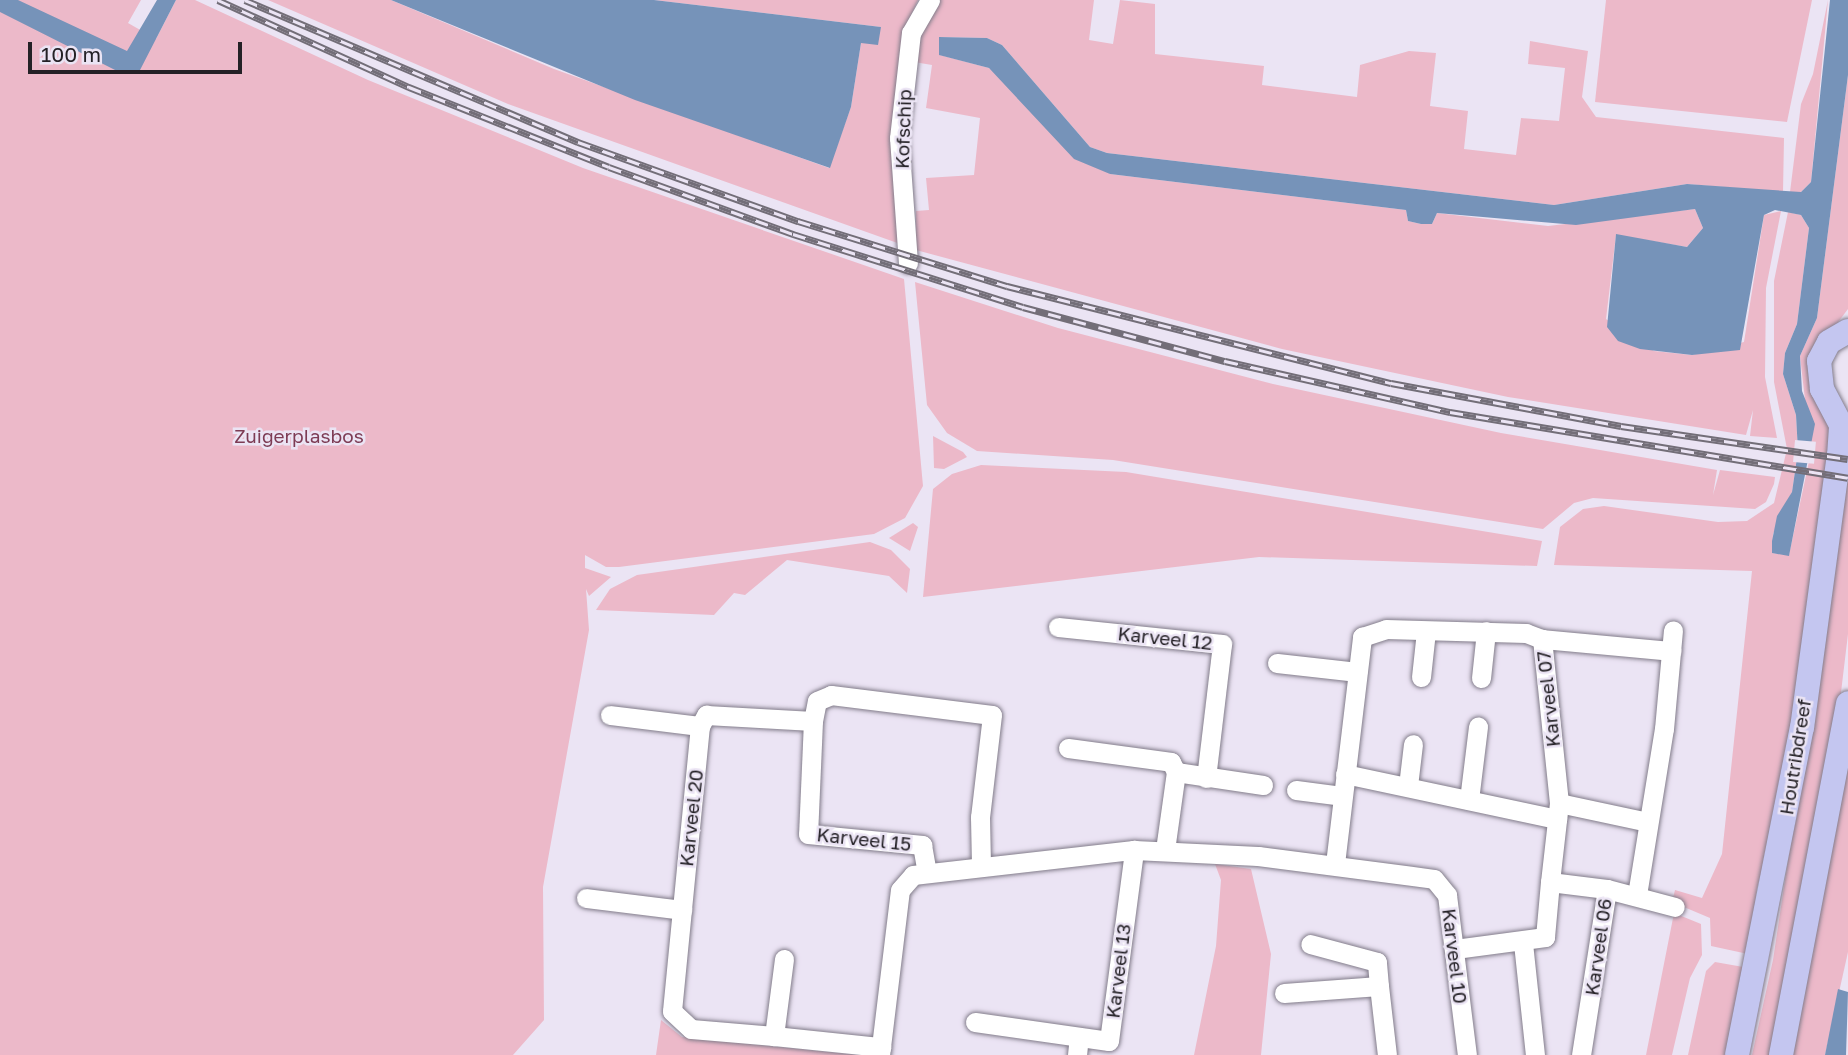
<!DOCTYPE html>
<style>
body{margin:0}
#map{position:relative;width:1848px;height:1055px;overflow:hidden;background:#ebe4f4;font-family:"Golos Text",sans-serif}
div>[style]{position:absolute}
.green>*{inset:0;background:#ecb9c9}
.water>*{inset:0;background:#7693b9}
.pier>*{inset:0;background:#ebe4f4;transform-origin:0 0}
.roads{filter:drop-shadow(0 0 2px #827c8a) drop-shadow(0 0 2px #827c8a)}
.minor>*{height:19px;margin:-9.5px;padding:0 9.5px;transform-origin:9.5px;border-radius:9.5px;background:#fff}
.major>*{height:24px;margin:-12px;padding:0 12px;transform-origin:12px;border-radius:12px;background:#c4c6f0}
.rail>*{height:7px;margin-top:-3.5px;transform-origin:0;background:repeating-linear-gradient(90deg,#ebe4f4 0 13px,#736e78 0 26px);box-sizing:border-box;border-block:2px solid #736e78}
span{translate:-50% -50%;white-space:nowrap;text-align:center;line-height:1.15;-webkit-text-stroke:5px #ebe4f4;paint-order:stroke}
.street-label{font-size:19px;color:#242126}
.park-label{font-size:19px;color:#7d3b54}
.scale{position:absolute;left:28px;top:42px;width:214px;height:32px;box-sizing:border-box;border:4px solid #242126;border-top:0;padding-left:9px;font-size:21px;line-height:24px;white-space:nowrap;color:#242126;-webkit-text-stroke:5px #ebe4f4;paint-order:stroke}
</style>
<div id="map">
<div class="green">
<div style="clip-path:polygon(0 0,141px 0,128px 23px,156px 39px,176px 0,195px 0,368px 80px,583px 168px,904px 279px,923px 486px,905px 518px,874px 534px,619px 567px,606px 567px,585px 555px,585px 568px,611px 577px,589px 596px,586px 589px,589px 630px,543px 887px,544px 1020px,513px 1055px,0 1055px)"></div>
<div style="clip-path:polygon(268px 0,391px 0,554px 69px,829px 168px,851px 107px,861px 43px,881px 27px,654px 0,918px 0,909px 20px,903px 245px,508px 104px)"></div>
<div style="clip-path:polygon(936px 0,1094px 0,1089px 40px,1113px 44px,1120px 0,1155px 4px,1155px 54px,1264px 66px,1262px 85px,1357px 97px,1360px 65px,1409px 51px,1436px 53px,1430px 106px,1468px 111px,1464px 149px,1516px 155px,1521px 118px,1559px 121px,1565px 68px,1528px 64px,1530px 41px,1588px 51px,1582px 97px,1596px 117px,1784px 138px,1783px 192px,1687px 184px,1554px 205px,1107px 153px,1090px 147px,1002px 45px,987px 38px,939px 37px,940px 55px,989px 68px,1110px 174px,1406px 210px,1408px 221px,1421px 224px,1432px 224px,1437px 213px,1548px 226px,1695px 209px,1703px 228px,1687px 247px,1616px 235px,1606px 319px,1654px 351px,1692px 355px,1744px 342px,1764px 215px,1781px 211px,1766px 288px,1765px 377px,1777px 438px,1750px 436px,1753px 410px,1746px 435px,1508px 397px,1282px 349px,916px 250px,916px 211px,929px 210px,926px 178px,974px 175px,980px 118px,926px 108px,932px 65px,914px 62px,917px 39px)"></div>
<div style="clip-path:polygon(1606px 0,1812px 0,1787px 122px,1595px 102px)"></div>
<div style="clip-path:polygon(1828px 0,1811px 182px,1801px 192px,1790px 192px,1801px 104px,1813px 74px)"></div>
<div style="clip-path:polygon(1848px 75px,1848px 309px,1820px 346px,1832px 423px,1781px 807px,1757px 888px,1748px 954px,1711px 946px,1710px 918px,1672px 902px,1675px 890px,1702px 898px,1722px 854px,1752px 571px,1554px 565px,1560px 527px,1583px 509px,1604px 506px,1718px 522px,1747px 521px,1774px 503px,1787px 449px,1774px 382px,1774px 281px,1788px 212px,1801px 215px,1809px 228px,1797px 324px,1785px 353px,1783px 374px,1796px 415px,1798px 451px,1792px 492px,1773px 534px,1772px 553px,1789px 555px,1811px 452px,1800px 356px,1817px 318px)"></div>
<div style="clip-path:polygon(915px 282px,1058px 328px,1273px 384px,1501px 433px,1717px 470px,1713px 495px,1720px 470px,1775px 477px,1774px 484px,1766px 502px,1755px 509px,1593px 498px,1574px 503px,1543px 529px,1113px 460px,977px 451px,947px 433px,927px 405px)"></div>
<div style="clip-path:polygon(933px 436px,963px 452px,967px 457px,944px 469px,934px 468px)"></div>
<div style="clip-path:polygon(1848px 462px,1848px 634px,1839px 709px,1771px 1055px,1752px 1055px,1773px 960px)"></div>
<div style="clip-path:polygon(981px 465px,1126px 472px,1542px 541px,1537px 566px,1259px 557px,923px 597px,933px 489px,952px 474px)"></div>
<div style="clip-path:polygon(913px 523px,918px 527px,910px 551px,889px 538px)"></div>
<div style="clip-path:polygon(870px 542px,891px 550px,910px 569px,907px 593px,889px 576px,787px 560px,745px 595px,734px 593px,714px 615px,596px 610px,610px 589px,637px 575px)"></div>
<div style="clip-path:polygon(1848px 766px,1848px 952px,1825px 1055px,1791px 1055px)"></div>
<div style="clip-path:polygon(1215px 864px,1251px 869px,1271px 954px,1261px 1055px,1194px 1055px,1216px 946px,1221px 880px)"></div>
<div style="clip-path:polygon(1674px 913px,1701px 924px,1702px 955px,1690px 978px,1672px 1055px,1646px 1055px)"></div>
<div style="clip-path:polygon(1715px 962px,1749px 968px,1729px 1055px,1688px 1055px,1706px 971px)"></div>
<div style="clip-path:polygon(661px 1020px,682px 1037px,858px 1055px,656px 1055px)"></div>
</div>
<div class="water">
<div style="clip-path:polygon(0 0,18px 0,127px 51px,157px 0,176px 0,139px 72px,123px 74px,0 12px)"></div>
<div style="clip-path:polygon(391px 0,654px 0,881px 27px,878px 45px,861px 43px,851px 107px,830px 168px,635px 100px)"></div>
<div style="clip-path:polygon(1830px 0,1848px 0,1848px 75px,1817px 318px,1800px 356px,1802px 391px,1815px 424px,1789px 556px,1772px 553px,1772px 541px,1777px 516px,1792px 492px,1798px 451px,1796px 415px,1783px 374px,1785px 353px,1797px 324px,1809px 228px,1801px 215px,1775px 210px,1764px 215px,1740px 350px,1692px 355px,1640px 349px,1618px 341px,1607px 327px,1616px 234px,1687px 247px,1703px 228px,1695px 209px,1576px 225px,1437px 213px,1432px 224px,1421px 224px,1408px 221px,1406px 210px,1110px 174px,1074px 159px,989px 68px,939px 55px,939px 37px,987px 38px,1002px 45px,1090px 147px,1107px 153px,1554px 205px,1687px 184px,1801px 192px,1811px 182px)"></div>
<div style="clip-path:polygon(1838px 989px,1848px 992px,1846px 1055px,1825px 1055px)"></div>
</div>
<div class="pier">
<div style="left:1795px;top:440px;width:21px;height:22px;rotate:5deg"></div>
</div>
<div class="roads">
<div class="minor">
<div style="left:908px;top:263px;width:125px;rotate:-94.1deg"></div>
<div style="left:899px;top:138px;width:106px;rotate:-83.5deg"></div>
<div style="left:911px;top:33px;width:38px;rotate:-60deg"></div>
<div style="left:1058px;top:627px;width:165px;rotate:5.9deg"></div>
<div style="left:1222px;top:644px;width:135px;rotate:96.8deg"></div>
<div style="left:1277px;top:663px;width:81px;rotate:6.4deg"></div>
<div style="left:1421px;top:677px;width:46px;rotate:-83.8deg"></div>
<div style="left:1481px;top:678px;width:47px;rotate:-83.9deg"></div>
<div style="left:610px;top:715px;width:91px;rotate:7deg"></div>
<div style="left:813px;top:721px;width:113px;rotate:92.5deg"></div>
<div style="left:808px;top:834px;width:115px;rotate:5.5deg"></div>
<div style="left:922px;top:845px;width:27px;rotate:80deg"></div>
<div style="left:1068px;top:748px;width:104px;rotate:7.7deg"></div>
<div style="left:1171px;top:762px;width:11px;rotate:63deg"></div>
<div style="left:1176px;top:772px;width:88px;rotate:8.5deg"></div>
<div style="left:1345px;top:774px;width:217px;rotate:12deg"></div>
<div style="left:1408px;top:786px;width:42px;rotate:-83.2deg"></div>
<div style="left:1296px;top:790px;width:46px;rotate:7.4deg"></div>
<div style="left:1469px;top:800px;width:74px;rotate:-83deg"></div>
<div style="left:1559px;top:803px;width:91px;rotate:12.1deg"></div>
<div style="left:1165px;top:850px;width:79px;rotate:-82deg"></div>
<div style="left:1335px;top:864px;width:229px;rotate:-83.2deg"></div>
<div style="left:1362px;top:637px;width:25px;rotate:-18deg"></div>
<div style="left:1386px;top:629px;width:140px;rotate:1.6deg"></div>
<div style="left:1526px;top:633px;width:17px;rotate:21deg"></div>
<div style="left:1550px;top:882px;width:80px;rotate:-83.5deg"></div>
<div style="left:1559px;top:803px;width:165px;rotate:-95.9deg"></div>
<div style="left:1542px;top:639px;width:130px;rotate:5.3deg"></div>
<div style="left:1607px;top:889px;width:70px;rotate:14.8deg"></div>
<div style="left:1637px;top:895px;width:168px;rotate:-80.8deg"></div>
<div style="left:1664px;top:729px;width:99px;rotate:-84.8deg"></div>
<div style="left:586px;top:898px;width:97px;rotate:7.1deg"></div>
<div style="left:1523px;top:943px;width:113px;rotate:83.9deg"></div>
<div style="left:1455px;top:949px;width:91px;rotate:-7.6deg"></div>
<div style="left:1545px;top:937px;width:55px;rotate:-84.8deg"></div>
<div style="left:1550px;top:882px;width:57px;rotate:7deg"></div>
<div style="left:1607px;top:889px;width:168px;rotate:98.9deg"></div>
<div style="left:784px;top:959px;width:78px;rotate:97.4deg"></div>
<div style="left:774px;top:1036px;width:108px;rotate:5.9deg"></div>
<div style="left:1379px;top:986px;width:69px;rotate:83.4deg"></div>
<div style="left:1284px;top:993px;width:95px;rotate:-4.2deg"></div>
<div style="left:1379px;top:986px;width:24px;rotate:-95deg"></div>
<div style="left:1377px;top:962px;width:69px;rotate:-165deg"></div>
<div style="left:975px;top:1022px;width:135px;rotate:8.1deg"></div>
<div style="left:1109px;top:1041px;width:193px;rotate:-82.5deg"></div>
<div style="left:774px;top:1036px;width:83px;rotate:-175.2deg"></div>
<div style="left:691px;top:1029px;width:26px;rotate:-137deg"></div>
<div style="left:672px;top:1011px;width:286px;rotate:-84.4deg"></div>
<div style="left:700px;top:726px;width:13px;rotate:-61deg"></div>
<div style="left:706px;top:715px;width:107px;rotate:3.2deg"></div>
<div style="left:813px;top:721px;width:20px;rotate:-79deg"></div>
<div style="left:817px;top:701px;width:15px;rotate:-23deg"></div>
<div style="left:831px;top:695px;width:162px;rotate:7.1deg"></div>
<div style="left:992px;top:715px;width:103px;rotate:96.7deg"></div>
<div style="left:980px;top:817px;width:49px;rotate:88.8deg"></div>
<div style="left:880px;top:1055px;width:166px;rotate:-83.1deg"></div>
<div style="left:900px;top:890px;width:20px;rotate:-49deg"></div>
<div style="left:913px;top:875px;width:222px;rotate:-6.5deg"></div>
<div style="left:1134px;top:850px;width:124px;rotate:2.8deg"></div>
<div style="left:1258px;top:856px;width:177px;rotate:7.4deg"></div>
<div style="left:1434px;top:879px;width:21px;rotate:51deg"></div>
<div style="left:1447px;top:895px;width:161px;rotate:82.9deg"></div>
<div style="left:1077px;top:1055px;width:18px;rotate:-84deg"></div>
</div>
<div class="major">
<div style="left:1737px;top:1055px;width:333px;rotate:-78.8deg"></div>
<div style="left:1802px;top:728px;width:275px;rotate:-82.3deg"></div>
<div style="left:1839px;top:456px;width:31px;rotate:-86deg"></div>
<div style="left:1841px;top:425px;width:41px;rotate:-117.8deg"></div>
<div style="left:1822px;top:389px;width:28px;rotate:-96deg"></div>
<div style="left:1819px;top:361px;width:21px;rotate:-62deg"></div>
<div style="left:1829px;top:342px;width:22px;rotate:-30deg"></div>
<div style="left:1781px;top:1055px;width:358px;rotate:-79.2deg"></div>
</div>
</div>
<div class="rail">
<div style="left:218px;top:0;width:210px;rotate:24.5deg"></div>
<div style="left:409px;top:87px;width:215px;rotate:21.8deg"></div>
<div style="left:609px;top:167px;width:196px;rotate:20deg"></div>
<div style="left:793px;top:234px;width:241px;rotate:17.6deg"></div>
<div style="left:1023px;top:307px;width:209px;rotate:15deg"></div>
<div style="left:1225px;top:361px;width:231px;rotate:12.8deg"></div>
<div style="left:1450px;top:412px;width:403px;rotate:9.4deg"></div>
<div style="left:245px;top:0;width:362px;rotate:23.1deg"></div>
<div style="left:578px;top:142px;width:234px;rotate:19.8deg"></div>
<div style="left:798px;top:221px;width:219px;rotate:17.3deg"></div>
<div style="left:1007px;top:286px;width:396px;rotate:14.2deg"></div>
<div style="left:1391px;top:383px;width:234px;rotate:10.6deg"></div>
<div style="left:1621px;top:426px;width:229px;rotate:8.3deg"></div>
</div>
<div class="street-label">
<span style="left:903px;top:129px;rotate:-88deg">Kofschip</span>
<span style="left:1165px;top:638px;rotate:6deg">Karveel 12</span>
<span style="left:1548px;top:699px;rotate:-96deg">Karveel 07</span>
<span style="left:1795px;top:757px;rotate:-81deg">Houtribdreef</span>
<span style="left:691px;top:818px;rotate:-84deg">Karveel 20</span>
<span style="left:864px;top:839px;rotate:6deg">Karveel 15</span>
<span style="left:1598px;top:947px;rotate:-82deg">Karveel 06</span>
<span style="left:1455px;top:956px;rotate:83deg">Karveel 10</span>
<span style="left:1118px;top:971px;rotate:-83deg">Karveel 13</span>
</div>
<div class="park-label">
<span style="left:299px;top:436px">Zuigerplasbos</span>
</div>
<div class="scale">100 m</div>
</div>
